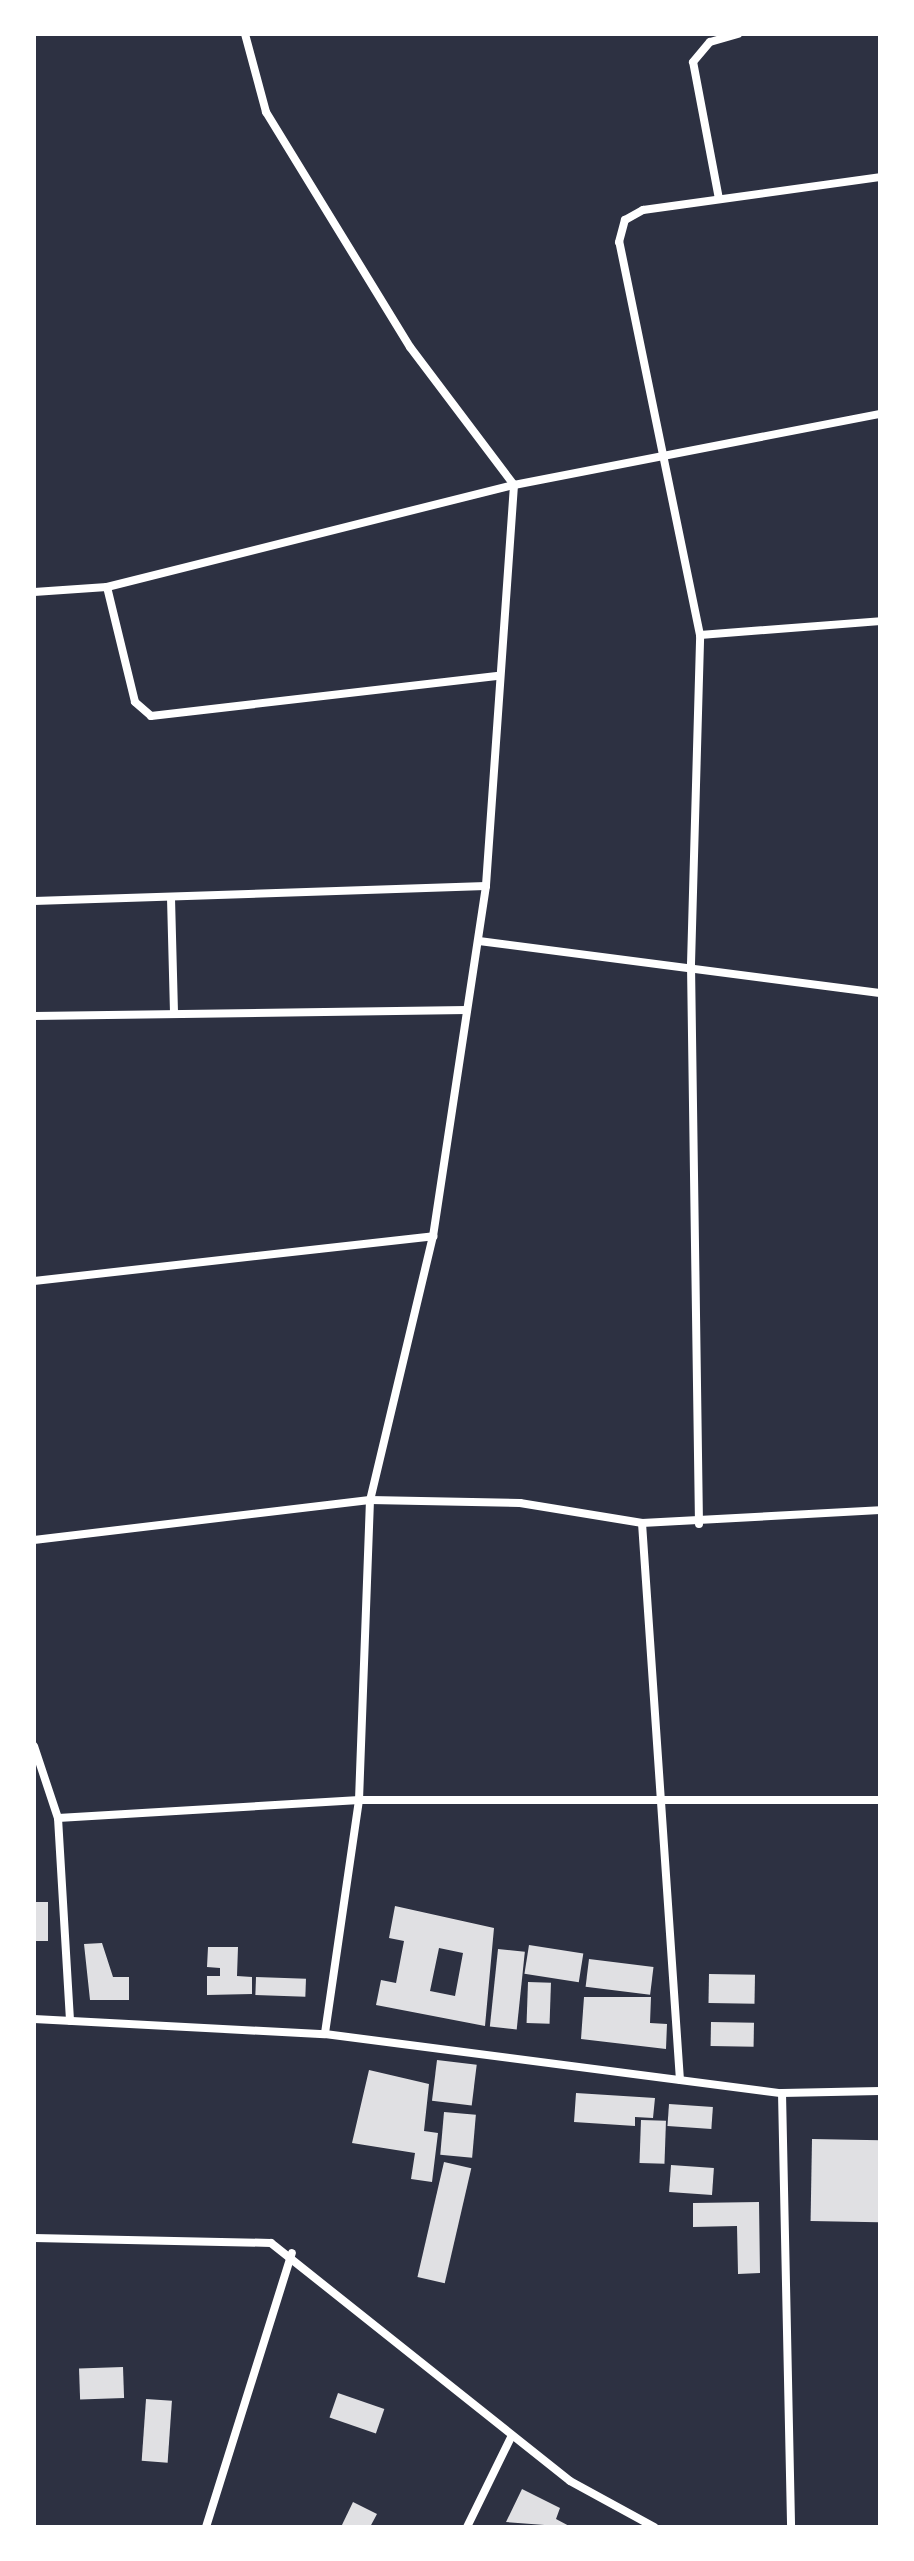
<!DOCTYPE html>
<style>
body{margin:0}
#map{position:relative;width:914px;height:2561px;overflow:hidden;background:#2d3142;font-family:Arial,sans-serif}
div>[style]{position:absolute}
.building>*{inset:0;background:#e0e0e3;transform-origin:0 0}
.minor>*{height:8px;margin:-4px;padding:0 4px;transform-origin:4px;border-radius:4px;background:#fff}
span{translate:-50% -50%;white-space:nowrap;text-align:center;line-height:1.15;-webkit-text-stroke:8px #fff;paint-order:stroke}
.frame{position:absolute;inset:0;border:36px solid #fff;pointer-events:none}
</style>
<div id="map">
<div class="building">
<div style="left:34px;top:1902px;width:14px;height:39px"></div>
<div style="clip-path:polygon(evenodd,395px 1906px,494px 1928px,485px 2026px,376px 2005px,381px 1980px,396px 1983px,404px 1941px,389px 1938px,395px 1906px,439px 1948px,463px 1953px,455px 1996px,430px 1991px,439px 1948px)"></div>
<div style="clip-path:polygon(102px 1943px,113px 1977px,129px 1977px,129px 2000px,90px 2000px,84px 1944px)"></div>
<div style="left:529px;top:1945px;width:55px;height:29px;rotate:9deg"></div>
<div style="clip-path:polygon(208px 1947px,238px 1947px,237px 1976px,252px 1977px,252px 1994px,207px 1995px,207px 1976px,220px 1976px,220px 1968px,207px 1967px)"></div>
<div style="left:498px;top:1949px;width:27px;height:78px;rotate:6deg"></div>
<div style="left:589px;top:1959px;width:65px;height:28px;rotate:7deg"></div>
<div style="left:709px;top:1974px;width:46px;height:29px;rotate:1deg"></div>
<div style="left:256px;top:1977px;width:50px;height:18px;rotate:2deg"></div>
<div style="left:528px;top:1982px;width:23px;height:41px;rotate:2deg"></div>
<div style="clip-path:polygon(584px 1997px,651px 1997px,650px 2023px,667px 2024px,666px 2049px,581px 2039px)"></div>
<div style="left:711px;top:2022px;width:43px;height:24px;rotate:1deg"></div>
<div style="left:437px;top:2060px;width:40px;height:41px;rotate:7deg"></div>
<div style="clip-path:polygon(369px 2070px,429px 2084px,424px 2131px,438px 2133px,432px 2182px,411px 2179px,415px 2153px,352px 2143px)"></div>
<div style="clip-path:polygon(576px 2093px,655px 2098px,653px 2118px,635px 2117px,635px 2126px,574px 2122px)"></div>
<div style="left:669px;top:2104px;width:44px;height:22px;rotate:4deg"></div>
<div style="left:444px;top:2112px;width:32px;height:43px;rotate:5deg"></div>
<div style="left:641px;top:2120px;width:25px;height:43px;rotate:2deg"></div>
<div style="left:812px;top:2139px;width:68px;height:82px;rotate:1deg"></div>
<div style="left:444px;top:2162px;width:28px;height:118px;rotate:13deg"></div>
<div style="left:671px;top:2165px;width:43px;height:27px;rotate:4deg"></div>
<div style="clip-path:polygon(759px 2202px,760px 2273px,738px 2274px,737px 2226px,693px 2227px,693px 2203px)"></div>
<div style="left:123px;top:2367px;width:31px;height:44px;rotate:88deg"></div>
<div style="left:338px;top:2393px;width:49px;height:26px;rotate:19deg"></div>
<div style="left:146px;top:2399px;width:26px;height:62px;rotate:4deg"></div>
<div style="clip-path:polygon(522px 2489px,560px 2508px,556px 2519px,571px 2527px,506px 2522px)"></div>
<div style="clip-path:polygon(353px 2502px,377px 2514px,370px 2527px,341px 2527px)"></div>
</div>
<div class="minor">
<div style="left:245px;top:34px;width:81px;rotate:74.9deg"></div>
<div style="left:266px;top:112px;width:276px;rotate:58.5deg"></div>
<div style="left:410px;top:347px;width:173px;rotate:53deg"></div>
<div style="left:514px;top:485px;width:402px;rotate:94deg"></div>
<div style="left:486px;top:886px;width:354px;rotate:98.6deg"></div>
<div style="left:433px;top:1236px;width:271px;rotate:103.4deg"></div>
<div style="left:370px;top:1500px;width:300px;rotate:92.1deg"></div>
<div style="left:359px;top:1800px;width:236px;rotate:98.3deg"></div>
<div style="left:719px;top:199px;width:139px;rotate:-100.7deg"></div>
<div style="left:693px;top:62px;width:26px;rotate:-50deg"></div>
<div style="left:710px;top:42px;width:29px;rotate:-16deg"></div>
<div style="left:107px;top:587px;width:118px;rotate:76.3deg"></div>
<div style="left:135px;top:702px;width:21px;rotate:41deg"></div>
<div style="left:151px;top:716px;width:348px;rotate:-6.6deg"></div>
<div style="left:34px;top:592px;width:73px;rotate:-3.9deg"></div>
<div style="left:107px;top:587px;width:420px;rotate:-14.1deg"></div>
<div style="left:514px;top:485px;width:373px;rotate:-11deg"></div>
<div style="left:700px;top:635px;width:181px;rotate:-4.4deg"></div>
<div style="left:171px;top:898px;width:116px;rotate:88.5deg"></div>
<div style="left:34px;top:901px;width:452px;rotate:-1.9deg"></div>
<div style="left:479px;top:941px;width:404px;rotate:7.4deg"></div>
<div style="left:34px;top:1016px;width:433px;rotate:-0.8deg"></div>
<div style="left:34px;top:1281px;width:402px;rotate:-6.4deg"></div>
<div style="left:642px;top:1523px;width:558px;rotate:86.1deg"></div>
<div style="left:699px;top:1524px;width:560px;rotate:-90.82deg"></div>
<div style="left:691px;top:964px;width:329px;rotate:-88.4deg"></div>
<div style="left:700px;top:635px;width:401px;rotate:-101.6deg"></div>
<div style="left:619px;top:242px;width:23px;rotate:-75deg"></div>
<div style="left:625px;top:220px;width:21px;rotate:-29deg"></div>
<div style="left:643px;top:210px;width:239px;rotate:-7.9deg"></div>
<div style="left:34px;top:1540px;width:338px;rotate:-6.8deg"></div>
<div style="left:370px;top:1500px;width:150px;rotate:1.1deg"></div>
<div style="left:520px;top:1503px;width:124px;rotate:9.3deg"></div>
<div style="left:642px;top:1523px;width:238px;rotate:-3.1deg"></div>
<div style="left:34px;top:1746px;width:76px;rotate:71.6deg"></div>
<div style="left:58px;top:1818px;width:203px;rotate:86.6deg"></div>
<div style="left:58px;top:1818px;width:302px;rotate:-3.4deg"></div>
<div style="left:359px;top:1800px;width:521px"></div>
<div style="left:34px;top:2019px;width:291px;rotate:3deg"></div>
<div style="left:325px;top:2034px;width:461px;rotate:7.4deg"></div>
<div style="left:782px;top:2093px;width:98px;rotate:-1.2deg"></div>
<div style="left:782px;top:2093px;width:434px;rotate:88.8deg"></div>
<div style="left:34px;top:2238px;width:237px;rotate:1.2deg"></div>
<div style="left:271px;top:2243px;width:382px;rotate:38.5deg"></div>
<div style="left:570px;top:2481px;width:96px;rotate:28.7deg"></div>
<div style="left:206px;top:2527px;width:287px;rotate:-72.6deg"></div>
<div style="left:467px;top:2527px;width:100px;rotate:-63.9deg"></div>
</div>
<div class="frame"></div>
</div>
